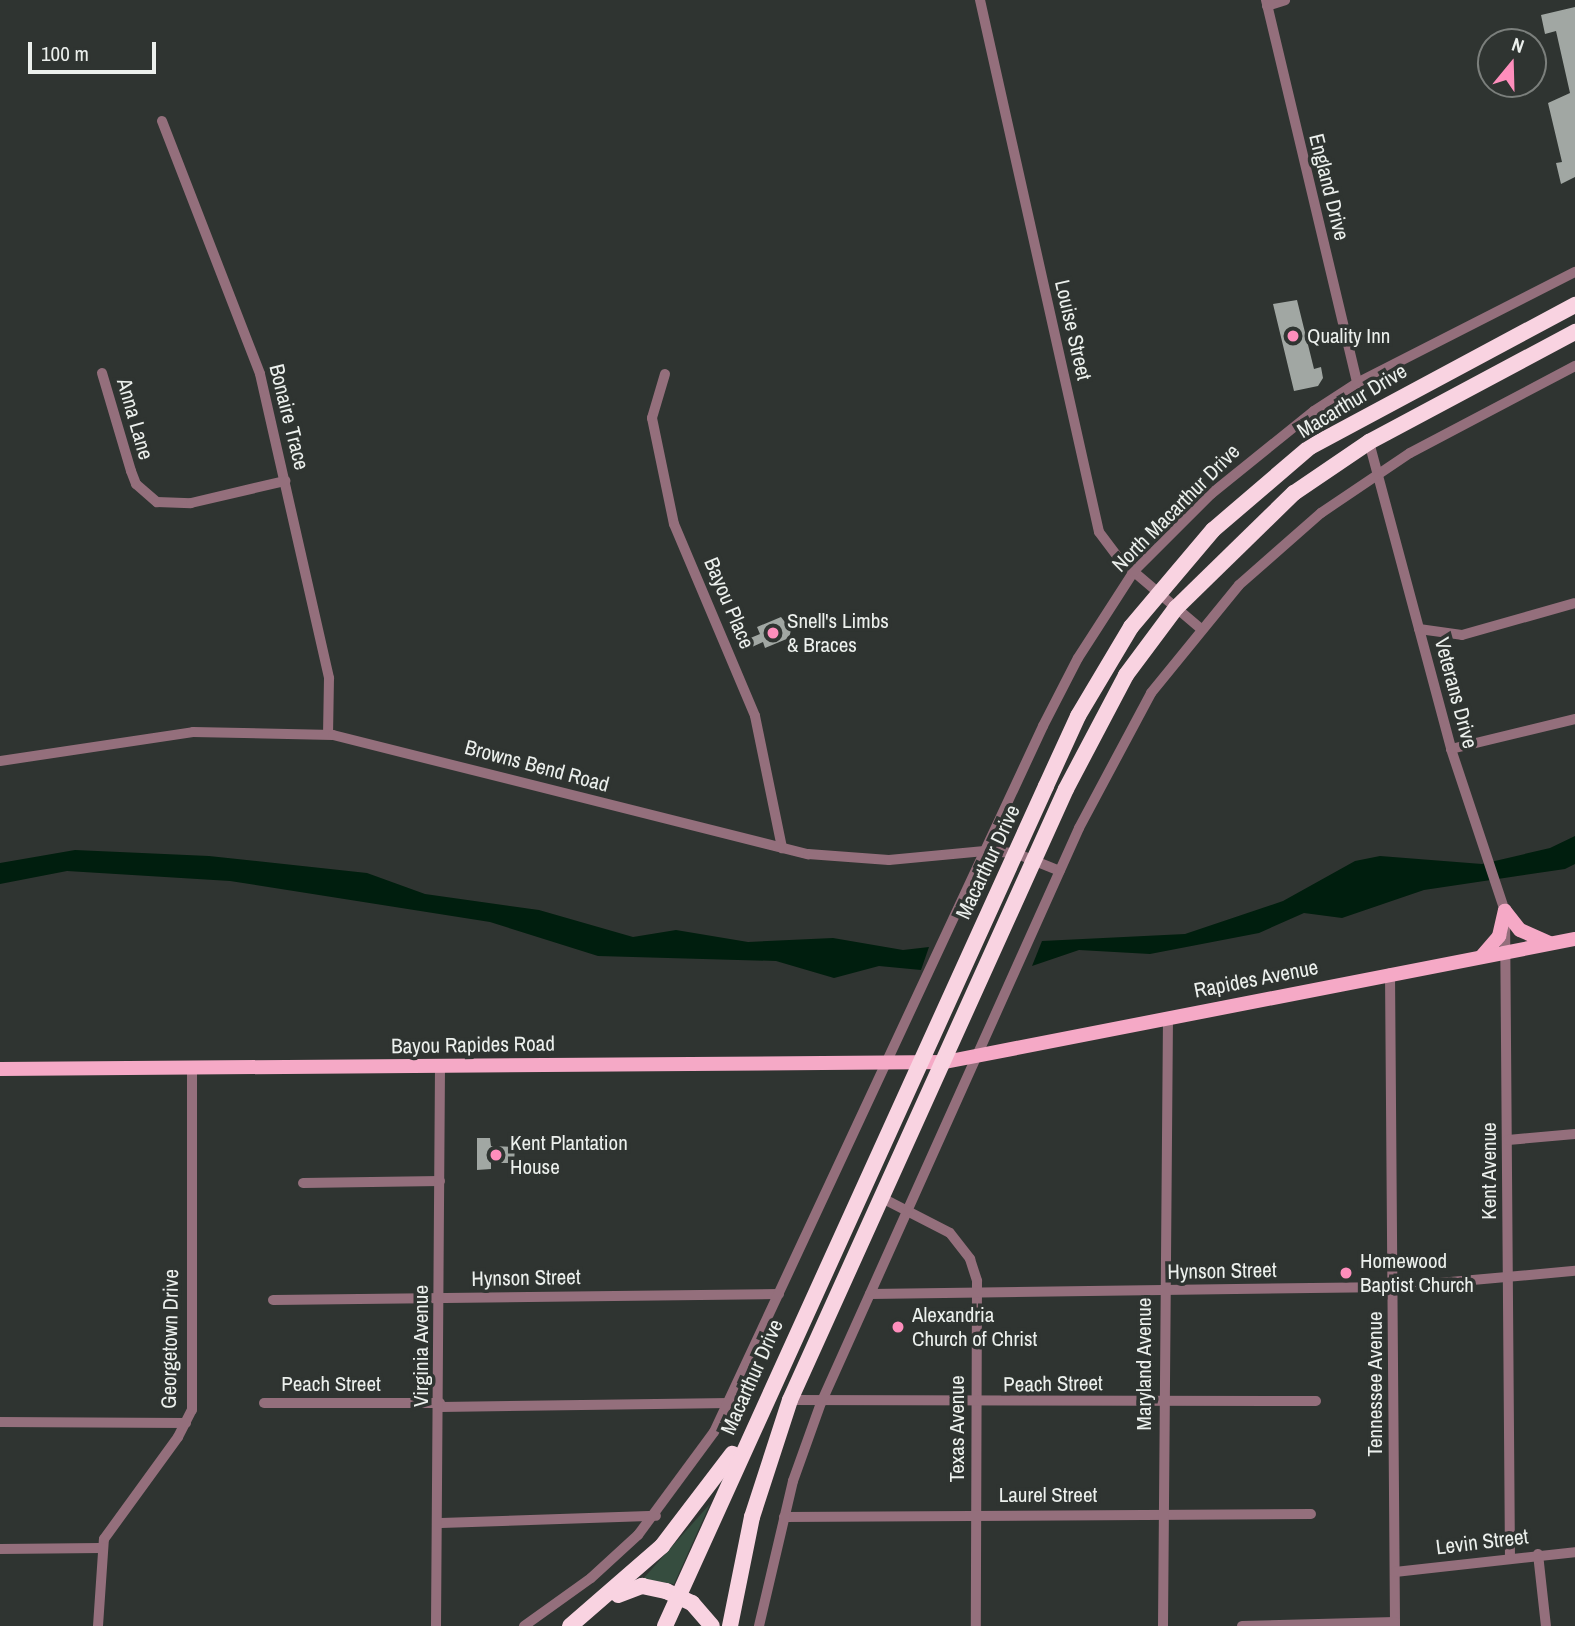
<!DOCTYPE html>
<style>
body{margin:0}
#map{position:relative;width:1575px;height:1626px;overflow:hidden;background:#2f3431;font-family:"Archivo Narrow",sans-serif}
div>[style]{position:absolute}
.green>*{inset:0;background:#364d3f}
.water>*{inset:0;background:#001e0e}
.building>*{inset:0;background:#a1a7a3}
.minor>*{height:10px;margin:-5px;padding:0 5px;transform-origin:5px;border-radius:5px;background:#946f7c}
.major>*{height:14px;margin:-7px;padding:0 7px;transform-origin:7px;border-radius:7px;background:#f5a9c6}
.highway>*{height:16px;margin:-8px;padding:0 8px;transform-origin:8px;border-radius:8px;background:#f9d3e1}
.dots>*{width:19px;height:19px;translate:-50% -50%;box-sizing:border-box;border:4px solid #2f3431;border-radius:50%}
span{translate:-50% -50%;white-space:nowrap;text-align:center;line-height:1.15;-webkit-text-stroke:7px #2f3431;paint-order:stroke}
.street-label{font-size:21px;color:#ecf0ed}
.poi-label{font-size:21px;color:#ecf0ed}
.left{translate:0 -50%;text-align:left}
.north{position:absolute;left:1477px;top:28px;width:70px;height:70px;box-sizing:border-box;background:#2f3431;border:2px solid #7b7f7c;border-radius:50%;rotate:19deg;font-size:19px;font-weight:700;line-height:28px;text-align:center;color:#ecf0ed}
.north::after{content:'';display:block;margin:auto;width:24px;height:32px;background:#fe8ebc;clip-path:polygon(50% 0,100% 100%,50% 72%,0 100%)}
.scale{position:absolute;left:28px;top:42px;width:128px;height:32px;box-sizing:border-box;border:4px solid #ecf0ed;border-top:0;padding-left:9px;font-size:21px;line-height:24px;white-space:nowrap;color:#ecf0ed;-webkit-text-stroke:5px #2f3431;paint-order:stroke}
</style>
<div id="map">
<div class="green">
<div style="clip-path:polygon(710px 1504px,674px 1584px,642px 1580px)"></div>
</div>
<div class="water">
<div style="clip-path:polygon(1575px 836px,1575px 864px,1565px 869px,1424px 890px,1342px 918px,1304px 913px,1259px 933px,1150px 954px,1079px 950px,1032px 966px,1042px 941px,1185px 934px,1283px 901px,1355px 861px,1380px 856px,1482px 864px,1550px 848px)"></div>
<div style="clip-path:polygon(75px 850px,209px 856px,367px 873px,425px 894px,539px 910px,633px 937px,676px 930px,748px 942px,833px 938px,903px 950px,929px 947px,921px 970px,879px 966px,834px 978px,776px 961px,598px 956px,490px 922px,230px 881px,67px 871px,0 884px,0 863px)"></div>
</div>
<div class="building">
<div style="clip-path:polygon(1575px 7px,1575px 177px,1561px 184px,1556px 163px,1562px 162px,1548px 103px,1570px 93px,1556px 31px,1545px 34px,1541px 15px)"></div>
<div style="clip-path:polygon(1297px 300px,1314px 369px,1321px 367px,1323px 378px,1318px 386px,1294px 391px,1273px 304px)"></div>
<div style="clip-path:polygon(781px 617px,791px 630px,789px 638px,765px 648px,763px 642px,752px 647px,748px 639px,760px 634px,757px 627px)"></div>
<div style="clip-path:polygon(477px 1138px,490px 1138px,491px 1146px,515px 1147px,514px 1163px,491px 1163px,491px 1169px,477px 1170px)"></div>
</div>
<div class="minor">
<div style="left:980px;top:0;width:545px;rotate:77.39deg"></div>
<div style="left:1099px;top:532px;width:35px;rotate:53deg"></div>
<div style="left:1120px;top:560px;width:105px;rotate:40.4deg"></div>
<div style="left:1266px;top:0;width:394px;rotate:76.6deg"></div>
<div style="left:1267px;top:6px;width:19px;rotate:-18deg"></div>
<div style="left:162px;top:121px;width:271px;rotate:68.8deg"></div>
<div style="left:260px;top:374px;width:312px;rotate:77.2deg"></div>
<div style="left:329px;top:678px;width:56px;rotate:91deg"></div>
<div style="left:102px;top:373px;width:102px;rotate:73.5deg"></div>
<div style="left:131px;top:471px;width:14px;rotate:69deg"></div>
<div style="left:136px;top:484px;width:28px;rotate:41deg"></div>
<div style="left:157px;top:502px;width:34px;rotate:2deg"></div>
<div style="left:191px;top:503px;width:97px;rotate:-13.2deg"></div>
<div style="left:665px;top:374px;width:46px;rotate:106.5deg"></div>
<div style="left:652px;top:418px;width:108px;rotate:78.3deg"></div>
<div style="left:674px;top:524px;width:208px;rotate:67.1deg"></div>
<div style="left:755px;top:716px;width:135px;rotate:78.4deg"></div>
<div style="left:1369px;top:442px;width:318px;rotate:75deg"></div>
<div style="left:1451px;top:749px;width:171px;rotate:71.6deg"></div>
<div style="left:1505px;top:911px;width:646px;rotate:89.56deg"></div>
<div style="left:1419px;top:629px;width:43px;rotate:7.9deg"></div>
<div style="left:1462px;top:635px;width:117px;rotate:-15.8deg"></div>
<div style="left:1451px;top:749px;width:128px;rotate:-13.6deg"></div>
<div style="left:0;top:761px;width:195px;rotate:-8.5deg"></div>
<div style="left:193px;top:732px;width:140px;rotate:1.2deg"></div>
<div style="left:333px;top:735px;width:490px;rotate:14.1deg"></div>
<div style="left:808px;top:854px;width:81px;rotate:4.2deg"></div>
<div style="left:889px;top:860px;width:96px;rotate:-5.4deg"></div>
<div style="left:985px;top:851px;width:30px;rotate:4deg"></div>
<div style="left:1015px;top:853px;width:48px;rotate:21.8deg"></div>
<div style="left:1390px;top:973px;width:653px;rotate:89.56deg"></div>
<div style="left:1508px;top:1140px;width:67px;rotate:-5.1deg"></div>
<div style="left:303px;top:1183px;width:137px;rotate:-0.8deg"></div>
<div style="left:882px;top:1198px;width:76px;rotate:27.2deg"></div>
<div style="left:950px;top:1233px;width:33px;rotate:52deg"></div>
<div style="left:970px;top:1259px;width:23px;rotate:72deg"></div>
<div style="left:977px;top:1281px;width:345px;rotate:90.2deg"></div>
<div style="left:870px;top:1294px;width:524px;rotate:-0.77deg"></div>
<div style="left:1394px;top:1287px;width:182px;rotate:-5.1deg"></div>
<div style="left:273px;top:1300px;width:506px;rotate:-0.68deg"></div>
<div style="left:790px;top:1400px;width:526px;rotate:0.11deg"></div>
<div style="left:264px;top:1403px;width:176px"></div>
<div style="left:440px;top:1407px;width:290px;rotate:-0.8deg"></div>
<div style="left:0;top:1422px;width:186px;rotate:0.3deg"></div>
<div style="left:784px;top:1517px;width:527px;rotate:-0.33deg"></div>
<div style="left:441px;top:1523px;width:215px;rotate:-1.9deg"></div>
<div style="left:0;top:1549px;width:101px;rotate:-0.6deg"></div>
<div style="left:1538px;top:1554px;width:72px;rotate:83.7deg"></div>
<div style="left:1395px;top:1572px;width:181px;rotate:-6.3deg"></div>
<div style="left:98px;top:1626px;width:87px;rotate:-86.1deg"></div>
<div style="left:104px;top:1539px;width:126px;rotate:-54deg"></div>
<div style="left:178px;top:1437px;width:30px;rotate:-63deg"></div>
<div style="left:192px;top:1410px;width:342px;rotate:-90deg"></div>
<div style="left:436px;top:1626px;width:560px;rotate:-89.59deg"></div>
<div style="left:524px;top:1626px;width:82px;rotate:-35.6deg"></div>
<div style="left:591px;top:1578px;width:64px;rotate:-42.5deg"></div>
<div style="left:638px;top:1535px;width:128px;rotate:-53.6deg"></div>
<div style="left:714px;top:1432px;width:779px;rotate:-65.01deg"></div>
<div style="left:1043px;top:726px;width:76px;rotate:-62.8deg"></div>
<div style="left:1078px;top:658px;width:103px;rotate:-57.2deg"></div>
<div style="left:1134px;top:571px;width:109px;rotate:-45deg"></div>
<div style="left:1211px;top:494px;width:132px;rotate:-38.9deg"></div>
<div style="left:1314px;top:411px;width:51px;rotate:-33.1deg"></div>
<div style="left:1357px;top:383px;width:245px;rotate:-27deg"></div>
<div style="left:759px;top:1626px;width:149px;rotate:-76.8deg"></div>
<div style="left:793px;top:1481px;width:83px;rotate:-70.3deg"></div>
<div style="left:821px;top:1403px;width:630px;rotate:-65.83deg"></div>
<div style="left:1079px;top:828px;width:153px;rotate:-61.9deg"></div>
<div style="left:1151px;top:693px;width:139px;rotate:-50.8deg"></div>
<div style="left:1239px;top:585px;width:109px;rotate:-41.3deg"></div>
<div style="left:1321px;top:513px;width:107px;rotate:-34deg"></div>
<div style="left:1410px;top:453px;width:187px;rotate:-27.8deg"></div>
<div style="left:1163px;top:1626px;width:608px;rotate:-89.53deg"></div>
<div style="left:1242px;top:1626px;width:153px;rotate:-1.5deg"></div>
</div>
<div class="major">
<div style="left:1505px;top:911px;width:24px;rotate:52deg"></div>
<div style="left:1520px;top:930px;width:32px;rotate:24deg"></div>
<div style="left:1481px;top:957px;width:28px;rotate:-49deg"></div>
<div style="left:1499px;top:936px;width:26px;rotate:-77deg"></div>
<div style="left:0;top:1069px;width:945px;rotate:-0.42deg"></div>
<div style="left:945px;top:1062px;width:642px;rotate:-11.05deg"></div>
</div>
<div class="highway">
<div style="left:618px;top:1595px;width:26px;rotate:-21deg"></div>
<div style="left:642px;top:1586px;width:25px;rotate:12deg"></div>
<div style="left:666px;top:1591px;width:29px;rotate:25deg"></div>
<div style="left:692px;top:1603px;width:30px;rotate:49deg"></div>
<div style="left:570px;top:1626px;width:122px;rotate:-41deg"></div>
<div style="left:662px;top:1546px;width:116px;rotate:-52.7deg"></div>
<div style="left:665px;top:1626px;width:922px;rotate:-65.6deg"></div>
<div style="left:1046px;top:786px;width:77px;rotate:-65.4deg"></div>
<div style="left:1078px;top:716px;width:104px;rotate:-59.2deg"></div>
<div style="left:1131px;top:627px;width:127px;rotate:-49.8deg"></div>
<div style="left:1213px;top:530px;width:128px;rotate:-40.6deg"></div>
<div style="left:1310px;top:447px;width:301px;rotate:-28.2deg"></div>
<div style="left:730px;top:1626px;width:111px;rotate:-78.6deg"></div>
<div style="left:752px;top:1517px;width:123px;rotate:-72deg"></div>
<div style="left:790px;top:1400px;width:670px;rotate:-65.69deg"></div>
<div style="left:1066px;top:789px;width:129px;rotate:-62.2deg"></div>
<div style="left:1126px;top:675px;width:84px;rotate:-53.3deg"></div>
<div style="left:1176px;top:608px;width:165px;rotate:-44.3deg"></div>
<div style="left:1294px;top:493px;width:91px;rotate:-34.2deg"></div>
<div style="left:1369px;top:442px;width:234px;rotate:-28.1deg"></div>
</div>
<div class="dots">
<div style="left:1293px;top:336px;background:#fe8ebc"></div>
<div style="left:773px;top:633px;background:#fe8ebc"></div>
<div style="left:496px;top:1155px;background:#fe8ebc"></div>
<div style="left:1346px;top:1273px;background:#fe8ebc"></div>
<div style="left:898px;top:1327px;background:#fe8ebc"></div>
</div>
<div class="street-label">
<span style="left:1329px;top:187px;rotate:76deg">England Drive</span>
<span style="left:1073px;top:330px;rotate:77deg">Louise Street</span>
<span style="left:1352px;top:401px;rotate:-31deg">Macarthur Drive</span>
<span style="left:289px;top:417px;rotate:76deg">Bonaire Trace</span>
<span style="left:135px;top:419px;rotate:74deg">Anna Lane</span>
<span style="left:1176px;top:508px;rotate:-45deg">North Macarthur Drive</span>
<span style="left:729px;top:603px;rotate:67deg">Bayou Place</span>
<span style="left:1456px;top:693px;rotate:75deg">Veterans Drive</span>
<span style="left:537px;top:766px;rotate:15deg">Browns Bend Road</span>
<span style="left:988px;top:862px;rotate:-65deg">Macarthur Drive</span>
<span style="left:1256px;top:979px;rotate:-11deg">Rapides Avenue</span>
<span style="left:473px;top:1045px;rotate:-1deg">Bayou Rapides Road</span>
<span style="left:1489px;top:1171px;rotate:-90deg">Kent Avenue</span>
<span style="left:1222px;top:1271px;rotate:-1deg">Hynson Street</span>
<span style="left:526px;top:1278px;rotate:-1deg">Hynson Street</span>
<span style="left:170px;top:1339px;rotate:-89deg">Georgetown Drive</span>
<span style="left:421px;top:1346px;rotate:-90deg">Virginia Avenue</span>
<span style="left:1144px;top:1364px;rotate:-90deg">Maryland Avenue</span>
<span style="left:752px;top:1377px;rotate:-66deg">Macarthur Drive</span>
<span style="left:331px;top:1384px">Peach Street</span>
<span style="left:1053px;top:1384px;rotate:-1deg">Peach Street</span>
<span style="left:1375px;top:1384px;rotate:-90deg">Tennessee Avenue</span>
<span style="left:957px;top:1429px;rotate:-90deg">Texas Avenue</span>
<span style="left:1048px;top:1495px">Laurel Street</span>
<span style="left:1482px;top:1542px;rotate:-7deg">Levin Street</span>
</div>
<div class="poi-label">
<span class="left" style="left:1307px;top:336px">Quality Inn</span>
<span class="left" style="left:787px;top:633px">Snell's Limbs<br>&amp; Braces</span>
<span class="left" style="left:510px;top:1155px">Kent Plantation<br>House</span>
<span class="left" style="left:1360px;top:1273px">Homewood<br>Baptist Church</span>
<span class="left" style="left:912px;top:1327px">Alexandria<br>Church of Christ</span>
</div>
<div class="north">N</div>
<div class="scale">100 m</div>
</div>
